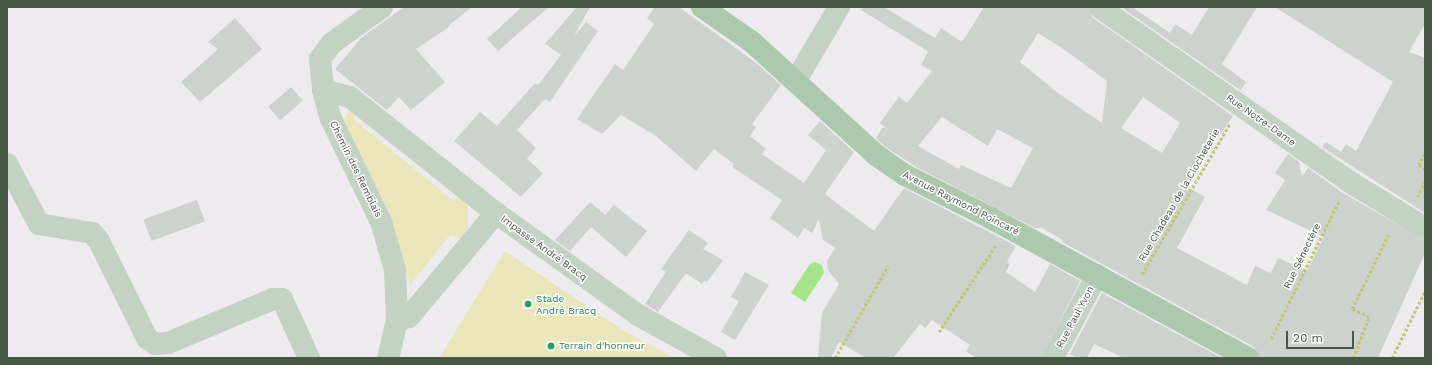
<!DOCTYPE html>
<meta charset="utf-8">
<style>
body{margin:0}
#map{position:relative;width:1432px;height:365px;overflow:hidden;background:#edebee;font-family:"Work Sans",sans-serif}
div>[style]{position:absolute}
.green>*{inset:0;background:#eae5bb}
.water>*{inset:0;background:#a6e48b}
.building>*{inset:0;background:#cbd3cc;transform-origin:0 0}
.path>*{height:2.5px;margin-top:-1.25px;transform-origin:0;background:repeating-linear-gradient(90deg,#c5c576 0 3px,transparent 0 5px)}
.minor>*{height:22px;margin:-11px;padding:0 11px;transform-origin:11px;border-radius:11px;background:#c3d2c3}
.major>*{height:22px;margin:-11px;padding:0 11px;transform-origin:11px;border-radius:11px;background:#adc9ad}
.dots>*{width:11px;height:11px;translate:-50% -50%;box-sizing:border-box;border:2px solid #fff;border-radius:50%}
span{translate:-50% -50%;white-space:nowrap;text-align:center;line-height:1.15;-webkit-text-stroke:3px #fff;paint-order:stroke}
.street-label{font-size:10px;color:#465745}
.leisure-label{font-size:10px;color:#27864d}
.left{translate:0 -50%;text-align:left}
.frame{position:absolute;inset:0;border:8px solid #465745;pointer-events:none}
.scale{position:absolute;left:1286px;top:331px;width:68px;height:18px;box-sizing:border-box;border:2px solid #465745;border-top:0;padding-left:5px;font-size:12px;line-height:14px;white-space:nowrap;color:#465745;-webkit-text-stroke:3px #fff;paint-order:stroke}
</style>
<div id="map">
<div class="green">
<div style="clip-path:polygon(350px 111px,357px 113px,353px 119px,454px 201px,459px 194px,468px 205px,468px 228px,462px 239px,450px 235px,410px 285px,405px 268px,342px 121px)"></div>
<div style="clip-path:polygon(505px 251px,621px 329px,674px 358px,439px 358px)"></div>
</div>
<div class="water">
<div style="clip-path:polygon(815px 262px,822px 265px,824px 273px,805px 302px,791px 293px,810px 264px)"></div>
</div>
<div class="building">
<div style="clip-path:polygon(404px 7px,472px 7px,448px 26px,449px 27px,416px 49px,445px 82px,411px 110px,399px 97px,387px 110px,335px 69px,362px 37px)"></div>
<div style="clip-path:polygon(522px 7px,549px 7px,498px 51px,487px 39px)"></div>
<div style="clip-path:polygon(577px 7px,590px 7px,574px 36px,586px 22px,598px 31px,550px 102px,545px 99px,517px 130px,536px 148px,527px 159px,543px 173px,521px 197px,454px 141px,480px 112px,497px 126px,535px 83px,538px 85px,561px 55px,545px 44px)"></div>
<div style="clip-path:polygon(655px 7px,679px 7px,755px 62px,781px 85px,752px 124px,756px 127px,750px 136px,766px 149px,762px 154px,804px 183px,826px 150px,808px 135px,820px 121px,854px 152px,825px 194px,874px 231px,904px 188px,1016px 246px,1007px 262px,1010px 264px,1006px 272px,1035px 292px,1050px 264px,1080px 281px,1041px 358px,976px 358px,966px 351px,970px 345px,932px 320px,925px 328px,920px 324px,893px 358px,866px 358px,839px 342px,831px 358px,818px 358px,822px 313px,839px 284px,828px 270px,827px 261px,835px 248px,823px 240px,819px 219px,812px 233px,804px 228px,798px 238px,770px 218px,782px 200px,732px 167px,734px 164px,714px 149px,696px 171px,656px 136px,621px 115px,602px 134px,577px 119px,615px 64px,623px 70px,654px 24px,647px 18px)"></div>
<div style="clip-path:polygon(evenodd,863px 7px,884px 7px,935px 38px,941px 28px,962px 42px,984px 7px,1087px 7px,1092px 17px,1233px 116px,1199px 165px,1189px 188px,1205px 197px,1177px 248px,1247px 285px,1255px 266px,1271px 273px,1278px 258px,1307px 271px,1324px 237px,1266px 210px,1285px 180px,1275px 173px,1288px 154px,1299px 162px,1302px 177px,1308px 168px,1343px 193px,1425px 240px,1425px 253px,1378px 358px,1260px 358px,1254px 347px,1062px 242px,1063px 240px,1042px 228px,1035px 228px,918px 168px,884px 146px,876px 138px,883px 127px,888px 129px,880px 123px,899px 97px,907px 103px,932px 71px,921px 65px,928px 52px,926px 50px,861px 10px,863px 7px,1038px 33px,1062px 48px,1107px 81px,1102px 123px,1058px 93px,1020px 62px,1038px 33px,863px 7px,1143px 97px,1180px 123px,1162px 153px,1121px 128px,1143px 97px,863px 7px,942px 117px,988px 146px,997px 129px,1033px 148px,1011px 188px,961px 165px,959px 169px,918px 146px,942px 117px)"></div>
<div style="clip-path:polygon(1121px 7px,1132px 7px,1170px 33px,1175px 24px,1192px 35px,1209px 7px,1257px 7px,1222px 64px,1246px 82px,1241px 90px,1250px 97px)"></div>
<div style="clip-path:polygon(1275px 7px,1425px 7px,1425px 24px,1409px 52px,1425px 58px,1425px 213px,1322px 147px,1326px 142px,1341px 152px,1346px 144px,1356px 151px,1393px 82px)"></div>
<div style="clip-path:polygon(235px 18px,262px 49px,200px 102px,181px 82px,218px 49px,208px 42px)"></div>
<div style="left:291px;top:87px;width:18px;height:30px;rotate:49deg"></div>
<div style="left:197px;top:200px;width:23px;height:57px;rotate:70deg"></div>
<div style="clip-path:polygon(590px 202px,605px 215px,614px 205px,647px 231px,626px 257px,591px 227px,570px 251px,555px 240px)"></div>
<div style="clip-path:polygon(689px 230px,708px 243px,703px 249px,723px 260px,707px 282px,704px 281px,702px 284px,686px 273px,658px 312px,645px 304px,666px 272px,661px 269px)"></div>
<div style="clip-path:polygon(745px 272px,769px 285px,735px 340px,721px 332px,739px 301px,731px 297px)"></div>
<div style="clip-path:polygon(1102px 293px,1222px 358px,1124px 358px,1094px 344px,1087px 358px,1078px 358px,1070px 354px)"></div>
</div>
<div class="path">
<div style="left:1425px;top:154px;width:13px;rotate:119deg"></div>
<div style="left:1419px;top:165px;width:7px;rotate:34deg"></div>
<div style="left:1417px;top:197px;width:17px;rotate:-62deg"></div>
<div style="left:1142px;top:274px;width:173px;rotate:-59.7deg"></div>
<div style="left:939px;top:332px;width:103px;rotate:-56.9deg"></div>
<div style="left:1271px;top:339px;width:154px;rotate:-63.8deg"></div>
<div style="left:835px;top:358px;width:106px;rotate:-60.1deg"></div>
<div style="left:1353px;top:358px;width:44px;rotate:-68.7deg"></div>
<div style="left:1369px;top:317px;width:19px;rotate:-155deg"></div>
<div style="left:1352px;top:309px;width:85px;rotate:-64deg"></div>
<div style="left:1392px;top:358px;width:75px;rotate:-63.8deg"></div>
</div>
<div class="minor">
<div style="left:382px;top:7px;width:62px;rotate:144.2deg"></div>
<div style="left:332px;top:43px;width:20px;rotate:127deg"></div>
<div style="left:320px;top:59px;width:31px;rotate:84deg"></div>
<div style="left:323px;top:90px;width:30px;rotate:75deg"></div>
<div style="left:331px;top:119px;width:114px;rotate:64.1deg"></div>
<div style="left:381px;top:222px;width:50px;rotate:73.7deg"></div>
<div style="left:395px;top:270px;width:50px;rotate:87.7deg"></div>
<div style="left:397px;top:320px;width:39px;rotate:103deg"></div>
<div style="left:1099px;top:7px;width:306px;rotate:34.9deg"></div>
<div style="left:1350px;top:182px;width:88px;rotate:31.5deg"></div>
<div style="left:796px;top:80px;width:85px;rotate:-59.5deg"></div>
<div style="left:323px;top:90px;width:28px;rotate:15deg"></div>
<div style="left:350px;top:97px;width:186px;rotate:38.5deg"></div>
<div style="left:496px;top:213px;width:175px;rotate:35.7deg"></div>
<div style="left:638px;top:315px;width:89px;rotate:28.9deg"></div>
<div style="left:7px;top:164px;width:68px;rotate:61.9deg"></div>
<div style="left:39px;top:224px;width:54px;rotate:9.6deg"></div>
<div style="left:92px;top:233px;width:11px;rotate:49deg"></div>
<div style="left:99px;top:241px;width:108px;rotate:63.7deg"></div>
<div style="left:147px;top:338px;width:10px;rotate:37deg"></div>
<div style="left:155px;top:344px;width:13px;rotate:-4deg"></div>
<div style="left:168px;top:343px;width:114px;rotate:-22.7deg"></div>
<div style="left:273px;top:299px;width:9px"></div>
<div style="left:282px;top:299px;width:65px;rotate:65.4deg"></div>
<div style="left:397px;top:320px;width:12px;rotate:-14deg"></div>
<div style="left:409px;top:317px;width:136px;rotate:-50.1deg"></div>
<div style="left:1053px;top:358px;width:94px;rotate:-62.1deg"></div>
</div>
<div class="major">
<div style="left:702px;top:7px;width:61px;rotate:35deg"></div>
<div style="left:752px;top:42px;width:168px;rotate:42.3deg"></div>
<div style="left:876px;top:155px;width:35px;rotate:35deg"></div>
<div style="left:905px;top:175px;width:96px;rotate:26.6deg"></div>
<div style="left:991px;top:218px;width:293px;rotate:28.6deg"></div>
</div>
<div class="dots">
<div style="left:528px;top:304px;background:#2e9e5b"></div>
<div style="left:551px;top:346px;background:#2e9e5b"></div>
</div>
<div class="street-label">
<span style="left:1261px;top:120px;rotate:35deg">Rue Notre-Dame</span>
<span style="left:356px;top:169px;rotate:64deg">Chemin des Remblais</span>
<span style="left:1179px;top:195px;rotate:-60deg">Rue Chadeau de la Clocheterie</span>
<span style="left:961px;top:203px;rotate:27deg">Avenue Raymond Poincaré</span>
<span style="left:544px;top:248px;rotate:36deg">Impasse André Bracq</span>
<span style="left:1302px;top:256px;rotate:-64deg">Rue Sénectère</span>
<span style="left:1075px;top:317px;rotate:-62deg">Rue Paul Yvon</span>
</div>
<div class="leisure-label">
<span class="left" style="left:536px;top:304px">Stade<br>André Bracq</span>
<span class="left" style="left:559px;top:346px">Terrain d'honneur</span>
</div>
<div class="frame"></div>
<div class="scale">20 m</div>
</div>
